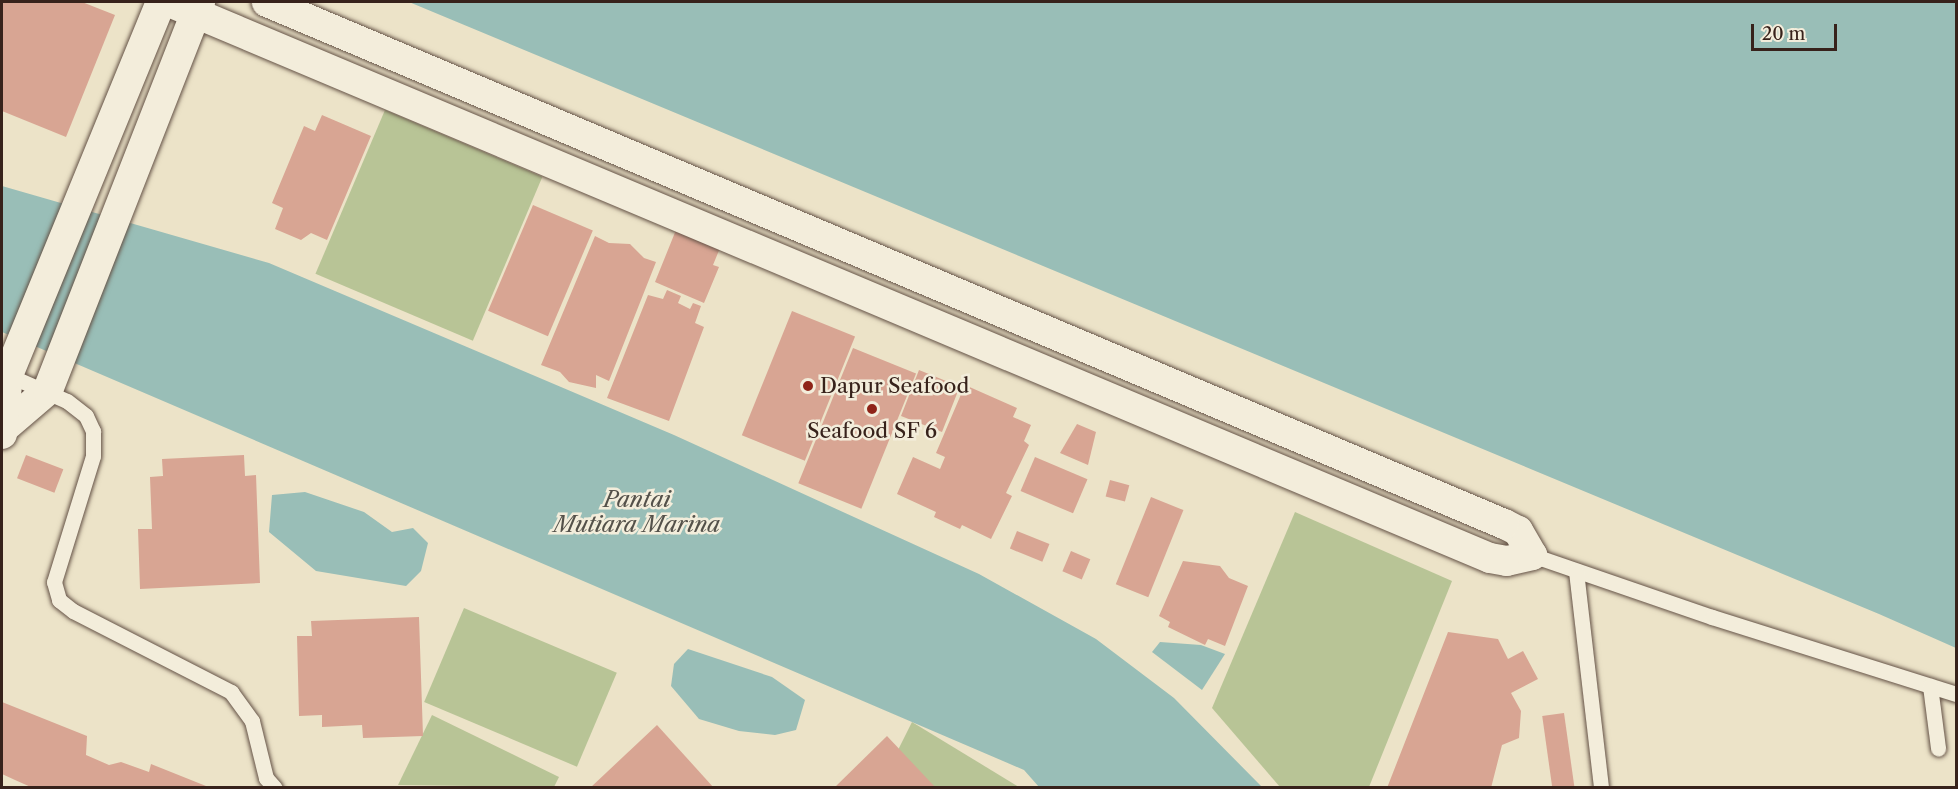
<!DOCTYPE html>
<style>
body{margin:0}
#map{position:relative;width:1958px;height:789px;overflow:hidden;background:#ece3c8;font-family:"Libre Caslon Text",serif}
div>[style]{position:absolute}
.green>*{inset:0;background:#b8c496;transform-origin:0 0}
.water>*{inset:0;background:#99beb7}
.building>*{inset:0;background:#d8a593;transform-origin:0 0}
.roads{filter:drop-shadow(0 0 2px #645246) drop-shadow(0 0 2px #645246)}
.service>*{height:15px;margin:-7.5px;padding:0 7.5px;transform-origin:7.5px;border-radius:7.5px;background:#f3eddb}
.minor>*{height:30px;margin:-15px;padding:0 15px;transform-origin:15px;border-radius:15px;background:#f3eddb}
.dots>*{width:16px;height:16px;translate:-50% -50%;box-sizing:border-box;border:3px solid #f3eddb;border-radius:50%}
span{translate:-50% -50%;white-space:nowrap;text-align:center;line-height:1.15;-webkit-text-stroke:5px #f3eddb;paint-order:stroke}
.poi-label{font-size:21px;color:#37221b}
.left{translate:0 -50%;text-align:left}
.water-label{font-size:22px;color:#54514a;font-style:italic}
.frame{position:absolute;inset:0;border:3px solid #37221b;pointer-events:none}
.scale{position:absolute;left:1751px;top:24px;width:86px;height:27px;box-sizing:border-box;border:3px solid #37221b;border-top:0;padding-left:8px;font-size:18px;line-height:21px;white-space:nowrap;color:#37221b;-webkit-text-stroke:4px #f3eddb;paint-order:stroke}
</style>
<div id="map">
<div class="green">
<div style="left:385px;top:110px;width:171px;height:178px;rotate:23deg"></div>
<div style="clip-path:polygon(1295px 512px,1452px 581px,1369px 787px,1280px 787px,1212px 708px)"></div>
<div style="left:464px;top:608px;width:166px;height:102px;rotate:23deg"></div>
<div style="clip-path:polygon(432px 715px,559px 777px,554px 787px,398px 785px)"></div>
<div style="clip-path:polygon(912px 722px,1019px 787px,921px 787px,889px 768px)"></div>
</div>
<div class="water">
<div style="clip-path:polygon(409px 2px,1956px 2px,1956px 648px,1879px 614px)"></div>
<div style="clip-path:polygon(2px 186px,269px 263px,674px 435px,979px 574px,1096px 639px,1174px 698px,1262px 787px,1039px 787px,1024px 770px,2px 332px)"></div>
<div style="clip-path:polygon(305px 492px,364px 512px,392px 532px,413px 528px,428px 543px,421px 571px,406px 586px,316px 571px,269px 532px,272px 495px)"></div>
<div style="clip-path:polygon(1160px 642px,1201px 645px,1225px 654px,1202px 690px,1152px 652px)"></div>
<div style="clip-path:polygon(688px 649px,772px 677px,805px 700px,796px 730px,775px 735px,739px 731px,699px 719px,671px 686px,674px 664px)"></div>
</div>
<div class="building">
<div style="clip-path:polygon(2px 2px,82px 2px,115px 15px,66px 137px,2px 111px)"></div>
<div style="clip-path:polygon(322px 115px,371px 136px,327px 240px,311px 233px,301px 240px,275px 229px,283px 208px,272px 203px,304px 126px,315px 131px)"></div>
<div style="left:533px;top:205px;width:65px;height:115px;rotate:23deg"></div>
<div style="clip-path:polygon(676px 230px,720px 248px,713px 265px,719px 267px,704px 303px,655px 282px)"></div>
<div style="clip-path:polygon(595px 236px,609px 243px,630px 244px,644px 258px,656px 262px,609px 381px,596px 375px,596px 388px,569px 382px,560px 372px,541px 365px)"></div>
<div style="clip-path:polygon(667px 290px,681px 296px,678px 303px,690px 309px,693px 303px,701px 306px,695px 323px,704px 327px,669px 421px,607px 398px,648px 295px,663px 299px)"></div>
<div style="left:792px;top:311px;width:68px;height:134px;rotate:22deg"></div>
<div style="left:853px;top:348px;width:68px;height:146px;rotate:22deg"></div>
<div style="clip-path:polygon(919px 370px,951px 383px,949px 387px,958px 391px,942px 432px,901px 416px)"></div>
<div style="clip-path:polygon(965px 385px,1017px 408px,1013px 417px,1031px 425px,1024px 441px,1029px 445px,1006px 493px,1012px 496px,991px 539px,962px 525px,960px 529px,934px 517px,936px 512px,897px 494px,913px 457px,940px 469px,945px 457px,936px 453px)"></div>
<div style="clip-path:polygon(1077px 424px,1096px 432px,1088px 465px,1060px 453px)"></div>
<div style="left:26px;top:455px;width:40px;height:25px;rotate:21deg"></div>
<div style="clip-path:polygon(244px 455px,245px 476px,256px 475px,260px 583px,140px 589px,138px 529px,152px 529px,150px 477px,163px 476px,162px 459px)"></div>
<div style="left:1035px;top:457px;width:57px;height:37px;rotate:23deg"></div>
<div style="left:1110px;top:480px;width:20px;height:17px;rotate:15deg"></div>
<div style="left:1151px;top:497px;width:35px;height:94px;rotate:22deg"></div>
<div style="left:1017px;top:531px;width:35px;height:19px;rotate:22deg"></div>
<div style="left:1071px;top:551px;width:21px;height:22px;rotate:23deg"></div>
<div style="clip-path:polygon(1183px 561px,1220px 566px,1229px 578px,1248px 586px,1225px 646px,1208px 639px,1205px 645px,1168px 627px,1170px 622px,1159px 616px)"></div>
<div style="clip-path:polygon(419px 617px,423px 736px,363px 738px,362px 725px,322px 727px,322px 715px,299px 716px,297px 636px,312px 636px,311px 621px)"></div>
<div style="clip-path:polygon(1448px 632px,1498px 639px,1508px 659px,1523px 651px,1538px 679px,1511px 693px,1521px 711px,1519px 738px,1502px 745px,1491px 788px,1387px 788px)"></div>
<div style="clip-path:polygon(2px 702px,87px 736px,86px 755px,109px 765px,121px 762px,149px 772px,151px 764px,211px 788px,33px 788px,15px 780px,2px 774px)"></div>
<div style="left:1564px;top:713px;width:76px;height:22px;rotate:82deg"></div>
<div style="clip-path:polygon(657px 725px,714px 788px,590px 788px)"></div>
<div style="clip-path:polygon(887px 736px,936px 788px,834px 788px)"></div>
</div>
<div class="roads">
<div class="service">
<div style="left:8px;top:375px;width:64px;rotate:23.8deg"></div>
<div style="left:67px;top:401px;width:24px;rotate:38deg"></div>
<div style="left:86px;top:416px;width:17px;rotate:65deg"></div>
<div style="left:93px;top:431px;width:25px;rotate:90deg"></div>
<div style="left:93px;top:456px;width:132px;rotate:107.2deg"></div>
<div style="left:54px;top:582px;width:19px;rotate:74deg"></div>
<div style="left:59px;top:600px;width:18px;rotate:38deg"></div>
<div style="left:73px;top:611px;width:178px;rotate:27.1deg"></div>
<div style="left:231px;top:692px;width:36px;rotate:54deg"></div>
<div style="left:252px;top:721px;width:59px;rotate:76.2deg"></div>
<div style="left:266px;top:778px;width:13px;rotate:48deg"></div>
<div style="left:1532px;top:555px;width:190px;rotate:19deg"></div>
<div style="left:1712px;top:617px;width:256px;rotate:17.5deg"></div>
<div style="left:1576px;top:571px;width:218px;rotate:83.4deg"></div>
<div style="left:1930px;top:686px;width:63px;rotate:82.6deg"></div>
</div>
<div class="minor">
<div style="left:169px;top:2px;width:1433px;rotate:22.83deg"></div>
<div style="left:1490px;top:558px;width:17px;rotate:10deg"></div>
<div style="left:1507px;top:561px;width:26px;rotate:-13deg"></div>
<div style="left:1532px;top:555px;width:28px;rotate:-120deg"></div>
<div style="left:1518px;top:531px;width:16px;rotate:-153deg"></div>
<div style="left:1504px;top:524px;width:1343px;rotate:-157.12deg"></div>
<div style="left:5px;top:427px;width:57px;rotate:-40.7deg"></div>
<div style="left:48px;top:390px;width:417px;rotate:-68.6deg"></div>
<div style="left:2px;top:434px;width:59px;rotate:-84.2deg"></div>
<div style="left:8px;top:375px;width:403px;rotate:-67.7deg"></div>
</div>
</div>
<div class="dots">
<div style="left:808px;top:386px;background:#8f2418"></div>
<div style="left:872px;top:409px;background:#8f2418"></div>
</div>
<div class="poi-label">
<span class="left" style="left:820px;top:386px">Dapur Seafood</span>
<span style="left:872px;top:431px">Seafood SF 6</span>
</div>
<div class="water-label">
<span style="left:637px;top:512px">Pantai<br>Mutiara Marina</span>
</div>
<div class="frame"></div>
<div class="scale">20 m</div>
</div>
